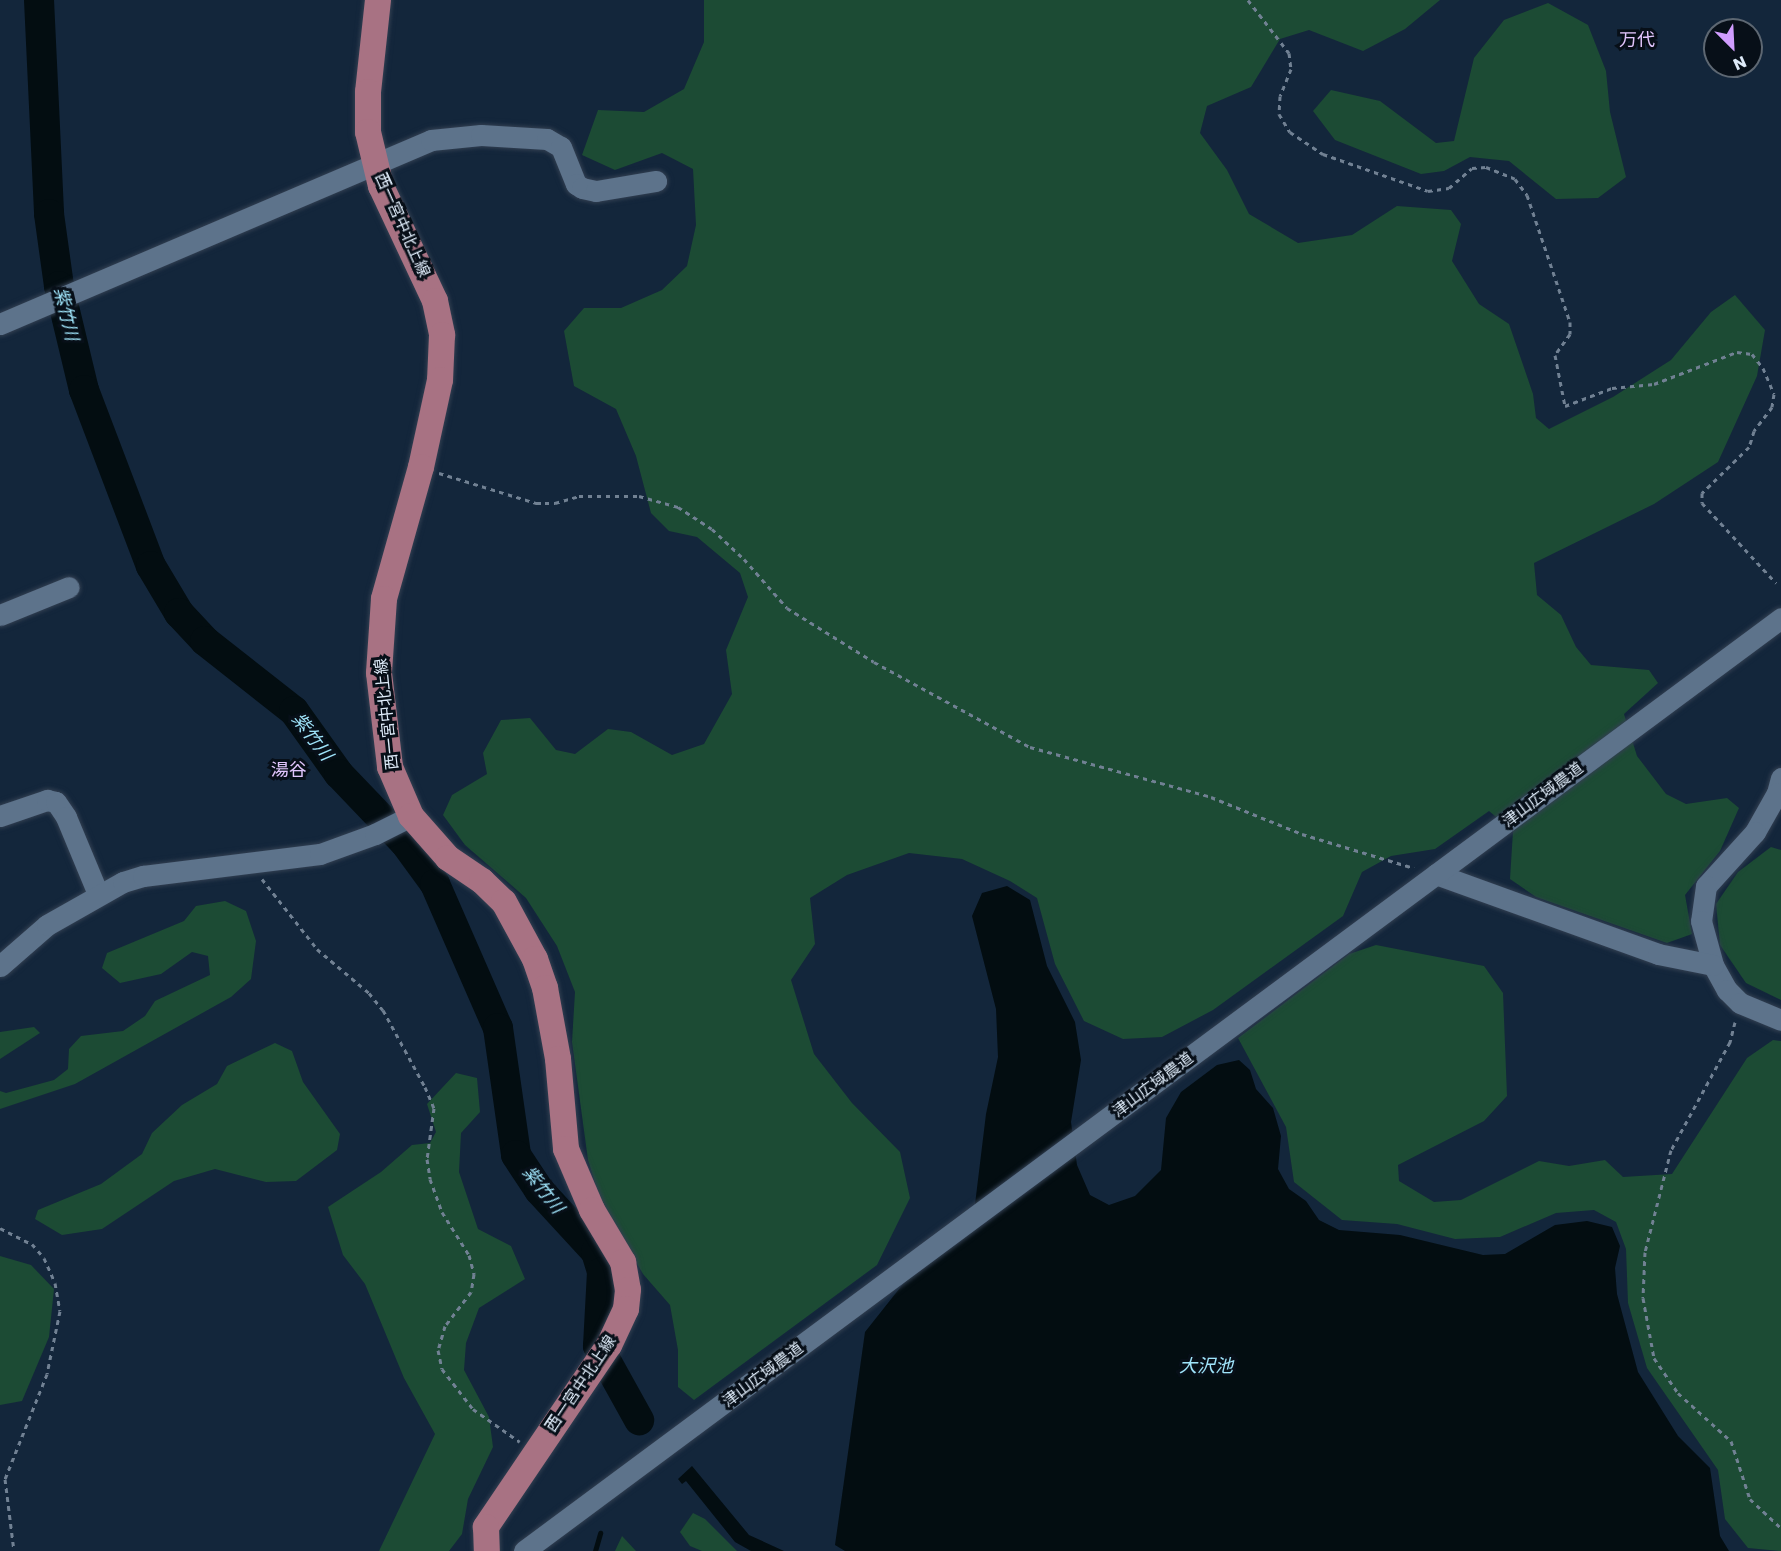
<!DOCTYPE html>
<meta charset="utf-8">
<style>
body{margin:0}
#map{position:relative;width:1781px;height:1551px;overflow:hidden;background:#13263b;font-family:Poppins,"Noto Sans JP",sans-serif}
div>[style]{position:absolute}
.green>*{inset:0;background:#1c4b34}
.water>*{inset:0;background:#030d11}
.stream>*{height:5px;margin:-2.5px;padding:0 2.5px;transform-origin:2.5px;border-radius:2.5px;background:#030d11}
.river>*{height:30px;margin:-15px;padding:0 15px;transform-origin:15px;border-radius:15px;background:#030d11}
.path>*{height:3px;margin-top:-1.5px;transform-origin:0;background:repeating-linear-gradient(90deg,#718193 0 4.5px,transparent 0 9px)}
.roads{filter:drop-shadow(0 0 2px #323f51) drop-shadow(0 0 2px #323f51)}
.minor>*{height:21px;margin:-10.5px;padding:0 10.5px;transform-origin:10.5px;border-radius:10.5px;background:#5d738b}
.major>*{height:26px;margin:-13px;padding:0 13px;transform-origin:13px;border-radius:13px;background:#a87283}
span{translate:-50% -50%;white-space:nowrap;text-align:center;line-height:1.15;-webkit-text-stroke:6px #070f18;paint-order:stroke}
.street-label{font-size:16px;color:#deebf9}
.neighbourhood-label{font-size:18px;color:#e1c5fc}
.water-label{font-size:18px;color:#9fe4fa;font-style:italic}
.north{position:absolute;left:1703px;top:18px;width:60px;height:60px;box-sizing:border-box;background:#070f18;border:2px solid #5d6772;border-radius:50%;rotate:156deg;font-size:16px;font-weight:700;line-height:24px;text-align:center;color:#deebf9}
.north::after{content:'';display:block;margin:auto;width:21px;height:27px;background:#d09dfe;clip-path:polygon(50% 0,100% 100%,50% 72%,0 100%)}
</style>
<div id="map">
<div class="green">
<div style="clip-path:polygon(704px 0,1440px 0,1405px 29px,1363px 51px,1309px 30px,1280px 39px,1251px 87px,1207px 106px,1200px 133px,1227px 170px,1249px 214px,1298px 243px,1352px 235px,1397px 206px,1451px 210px,1461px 224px,1452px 261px,1479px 304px,1509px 324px,1533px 394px,1536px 418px,1549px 429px,1613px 397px,1671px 360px,1711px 312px,1735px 295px,1765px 330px,1757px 376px,1718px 462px,1654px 504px,1534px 563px,1537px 595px,1561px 615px,1576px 647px,1591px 665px,1649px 670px,1658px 683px,1624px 714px,1637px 756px,1666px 794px,1686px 804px,1727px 798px,1739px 808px,1720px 851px,1685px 895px,1692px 934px,1667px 943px,1536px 897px,1510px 879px,1513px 831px,1489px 811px,1435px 849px,1391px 856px,1362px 872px,1343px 916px,1213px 1010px,1162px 1037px,1123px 1039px,1084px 1021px,1055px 964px,1037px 898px,1010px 881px,962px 859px,909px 853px,847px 875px,810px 898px,815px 944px,791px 980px,814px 1054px,852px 1103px,900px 1152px,910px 1198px,877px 1265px,694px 1400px,678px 1387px,678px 1350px,670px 1305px,643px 1274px,601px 1202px,588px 1160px,572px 1042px,575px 992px,557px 946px,526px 898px,465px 845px,443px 815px,452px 795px,487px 774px,483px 753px,501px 720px,530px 718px,556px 750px,575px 754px,608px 729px,631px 732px,672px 755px,704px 744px,732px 694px,726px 650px,748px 597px,740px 573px,697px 537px,669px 531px,651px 513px,636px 456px,616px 409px,574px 386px,564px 331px,584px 308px,621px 308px,662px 290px,687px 266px,696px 225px,693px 169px,662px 153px,615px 170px,582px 155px,598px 110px,644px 112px,684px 89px,704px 42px)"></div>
<div style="clip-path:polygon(1548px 3px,1588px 25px,1606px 71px,1610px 112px,1626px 177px,1598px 198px,1556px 199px,1509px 161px,1470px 157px,1444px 171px,1421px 174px,1335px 140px,1313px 111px,1331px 90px,1380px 101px,1436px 143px,1454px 141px,1474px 58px,1504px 20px)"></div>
<div style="clip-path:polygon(1771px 847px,1781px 850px,1781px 1000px,1746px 983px,1720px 945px,1716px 904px,1738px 872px)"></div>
<div style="clip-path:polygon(225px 901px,246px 911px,256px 941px,251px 979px,231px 997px,75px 1084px,0 1109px,0 1091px,6px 1093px,54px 1080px,68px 1069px,69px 1049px,81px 1036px,123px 1031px,145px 1016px,155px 1001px,210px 975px,208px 956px,192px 952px,161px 974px,120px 983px,102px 968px,107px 953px,184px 921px,196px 906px)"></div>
<div style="clip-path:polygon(1376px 945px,1484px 966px,1503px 993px,1507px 1096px,1484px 1121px,1398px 1165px,1399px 1181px,1434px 1202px,1461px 1200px,1539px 1161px,1569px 1166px,1605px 1160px,1623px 1177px,1672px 1174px,1747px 1058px,1773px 1040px,1781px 1041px,1781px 1551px,1748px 1548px,1725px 1519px,1718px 1470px,1647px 1368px,1628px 1303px,1626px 1249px,1616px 1222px,1594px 1210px,1556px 1213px,1500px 1237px,1455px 1239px,1397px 1224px,1342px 1220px,1294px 1182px,1286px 1127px,1238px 1038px,1349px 954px)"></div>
<div style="clip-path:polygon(34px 1027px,40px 1033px,0 1059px,0 1032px)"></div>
<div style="clip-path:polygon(275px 1043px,292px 1051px,303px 1082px,340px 1134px,337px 1150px,296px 1181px,266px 1182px,215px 1169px,174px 1181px,102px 1229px,62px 1235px,35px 1219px,38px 1210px,101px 1184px,142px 1154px,152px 1133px,182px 1105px,217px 1084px,227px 1066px)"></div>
<div style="clip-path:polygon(456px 1073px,477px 1078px,480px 1112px,461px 1133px,459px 1172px,478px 1229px,511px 1246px,525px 1279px,479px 1308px,466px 1343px,464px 1370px,489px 1417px,493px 1447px,468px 1499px,462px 1534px,449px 1551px,379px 1551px,435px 1434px,404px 1378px,365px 1284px,343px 1255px,328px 1207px,381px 1172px,412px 1145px,430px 1143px,436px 1132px,427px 1104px)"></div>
<div style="clip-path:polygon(0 1256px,31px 1265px,54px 1289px,49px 1337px,22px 1401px,0 1405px)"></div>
<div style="clip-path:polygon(693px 1513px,705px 1519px,737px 1551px,702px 1551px,690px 1546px,680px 1532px)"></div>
<div style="clip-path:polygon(622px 1536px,636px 1551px,615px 1551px)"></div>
</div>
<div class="water">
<div style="clip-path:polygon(1007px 886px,1030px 900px,1047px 966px,1075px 1022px,1081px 1060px,1071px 1122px,1077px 1165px,1090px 1195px,1109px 1205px,1135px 1196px,1161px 1170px,1166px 1118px,1181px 1092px,1217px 1065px,1239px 1060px,1250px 1070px,1256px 1089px,1273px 1108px,1281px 1136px,1278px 1169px,1289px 1189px,1306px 1201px,1319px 1220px,1339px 1230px,1400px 1235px,1483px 1255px,1505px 1254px,1555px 1225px,1587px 1221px,1612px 1227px,1620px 1246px,1615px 1268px,1617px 1294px,1638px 1372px,1678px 1436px,1710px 1468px,1720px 1536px,1729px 1551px,845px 1551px,835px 1545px,865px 1332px,907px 1279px,972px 1229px,986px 1114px,998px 1057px,996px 1009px,972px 916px,982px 893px)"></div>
<div style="clip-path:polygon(692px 1466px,749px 1535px,784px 1551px,751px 1551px,735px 1542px,686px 1481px,682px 1484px,678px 1479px)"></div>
</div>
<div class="stream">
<div style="left:595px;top:1551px;width:19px;rotate:-74deg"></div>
</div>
<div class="river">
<div style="left:39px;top:0;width:214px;rotate:87.3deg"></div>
<div style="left:49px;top:214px;width:73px;rotate:82.1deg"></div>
<div style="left:59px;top:286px;width:107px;rotate:76.5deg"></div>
<div style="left:84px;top:390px;width:188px;rotate:69.2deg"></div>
<div style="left:151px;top:566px;width:55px;rotate:59.2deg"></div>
<div style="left:179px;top:613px;width:38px;rotate:47deg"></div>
<div style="left:205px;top:641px;width:113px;rotate:38.2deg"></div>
<div style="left:294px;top:711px;width:77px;rotate:54.5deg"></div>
<div style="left:339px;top:774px;width:95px;rotate:46.3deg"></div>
<div style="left:405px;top:843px;width:51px;rotate:53.8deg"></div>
<div style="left:435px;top:884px;width:157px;rotate:66.4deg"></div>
<div style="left:498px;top:1028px;width:128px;rotate:81.9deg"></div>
<div style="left:516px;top:1155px;width:42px;rotate:56.7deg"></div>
<div style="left:539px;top:1190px;width:84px;rotate:47.4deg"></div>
<div style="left:596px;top:1252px;width:21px;rotate:73deg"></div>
<div style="left:602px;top:1272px;width:74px;rotate:93.1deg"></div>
<div style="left:598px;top:1346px;width:85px;rotate:61deg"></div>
</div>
<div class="path">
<div style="left:1248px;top:0;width:67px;rotate:52.3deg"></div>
<div style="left:1289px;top:53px;width:16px;rotate:83deg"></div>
<div style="left:1291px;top:69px;width:29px;rotate:112deg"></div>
<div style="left:1280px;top:96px;width:18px;rotate:93deg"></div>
<div style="left:1279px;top:114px;width:21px;rotate:59deg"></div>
<div style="left:1290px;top:132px;width:40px;rotate:34deg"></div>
<div style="left:1323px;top:154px;width:111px;rotate:19.4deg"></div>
<div style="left:1428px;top:191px;width:21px;rotate:-8deg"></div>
<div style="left:1449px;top:188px;width:30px;rotate:-41deg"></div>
<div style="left:1472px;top:168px;width:14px;rotate:-4deg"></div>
<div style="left:1486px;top:167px;width:31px;rotate:22deg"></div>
<div style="left:1515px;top:179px;width:20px;rotate:53deg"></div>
<div style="left:1527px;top:195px;width:134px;rotate:71.3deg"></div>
<div style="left:1570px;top:322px;width:12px;rotate:90deg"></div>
<div style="left:1570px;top:334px;width:26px;rotate:126deg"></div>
<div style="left:1555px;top:355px;width:52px;rotate:78.9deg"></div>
<div style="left:1565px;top:406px;width:50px;rotate:-21deg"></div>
<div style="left:1612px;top:388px;width:42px;rotate:-5.4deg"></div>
<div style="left:1654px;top:384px;width:89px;rotate:-21.1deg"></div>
<div style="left:1737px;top:352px;width:15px;rotate:8deg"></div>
<div style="left:1752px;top:354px;width:18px;rotate:52deg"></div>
<div style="left:1763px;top:368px;width:28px;rotate:67deg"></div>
<div style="left:1774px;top:394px;width:13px;rotate:99deg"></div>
<div style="left:1772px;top:407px;width:30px;rotate:127deg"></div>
<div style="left:1754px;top:431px;width:17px;rotate:107deg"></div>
<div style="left:1749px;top:447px;width:66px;rotate:135.6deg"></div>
<div style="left:1702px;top:493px;width:10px;rotate:90deg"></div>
<div style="left:1702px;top:503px;width:109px;rotate:47.2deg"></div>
<div style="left:439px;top:473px;width:102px;rotate:17.2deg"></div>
<div style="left:536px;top:503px;width:19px"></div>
<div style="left:555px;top:503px;width:25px;rotate:-16deg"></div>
<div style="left:579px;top:496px;width:60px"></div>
<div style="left:639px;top:496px;width:41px;rotate:15.8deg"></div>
<div style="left:678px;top:507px;width:40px;rotate:32.9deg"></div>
<div style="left:712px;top:529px;width:44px;rotate:43.2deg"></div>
<div style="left:744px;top:559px;width:65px;rotate:48.7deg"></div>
<div style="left:787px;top:608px;width:102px;rotate:31.8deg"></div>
<div style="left:874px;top:662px;width:178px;rotate:28.6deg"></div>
<div style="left:1030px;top:747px;width:188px;rotate:15.4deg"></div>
<div style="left:1211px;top:797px;width:98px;rotate:22.1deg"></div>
<div style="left:1302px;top:834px;width:117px;rotate:16.9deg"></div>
<div style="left:262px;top:879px;width:89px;rotate:51.8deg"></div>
<div style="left:317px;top:949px;width:68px;rotate:40.2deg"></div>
<div style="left:369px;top:993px;width:22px;rotate:51deg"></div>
<div style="left:383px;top:1010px;width:88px;rotate:61.4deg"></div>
<div style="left:425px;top:1087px;width:23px;rotate:67deg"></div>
<div style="left:434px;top:1108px;width:51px;rotate:97.8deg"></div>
<div style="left:427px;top:1159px;width:20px;rotate:81deg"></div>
<div style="left:430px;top:1179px;width:35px;rotate:70deg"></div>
<div style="left:442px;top:1212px;width:51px;rotate:57.9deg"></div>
<div style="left:469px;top:1255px;width:20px;rotate:75deg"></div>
<div style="left:474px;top:1274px;width:18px;rotate:99deg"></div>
<div style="left:471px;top:1292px;width:43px;rotate:127.4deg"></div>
<div style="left:445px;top:1326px;width:25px;rotate:106deg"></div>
<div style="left:438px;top:1350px;width:19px;rotate:78deg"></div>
<div style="left:442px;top:1369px;width:51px;rotate:52.2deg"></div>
<div style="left:473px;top:1409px;width:57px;rotate:35.1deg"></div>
<div style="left:1735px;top:1022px;width:21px;rotate:104deg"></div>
<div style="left:1730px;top:1042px;width:123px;rotate:118.6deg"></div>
<div style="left:1671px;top:1150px;width:105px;rotate:104.3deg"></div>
<div style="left:1645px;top:1252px;width:46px;rotate:92.5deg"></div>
<div style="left:1643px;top:1298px;width:61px;rotate:79.6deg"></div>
<div style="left:1654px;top:1358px;width:42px;rotate:55.6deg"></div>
<div style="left:1678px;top:1393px;width:72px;rotate:42.2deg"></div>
<div style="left:1731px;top:1441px;width:61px;rotate:71.9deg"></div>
<div style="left:1750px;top:1499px;width:42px;rotate:43.1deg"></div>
<div style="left:0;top:1228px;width:36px;rotate:27deg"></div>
<div style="left:32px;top:1244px;width:18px;rotate:49deg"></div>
<div style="left:44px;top:1258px;width:27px;rotate:66deg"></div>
<div style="left:55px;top:1283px;width:28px;rotate:80deg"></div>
<div style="left:60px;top:1311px;width:64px;rotate:101.7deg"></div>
<div style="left:47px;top:1374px;width:113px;rotate:111.8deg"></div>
<div style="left:5px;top:1479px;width:73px;rotate:82.9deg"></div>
</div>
<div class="roads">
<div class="minor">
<div style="left:0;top:324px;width:469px;rotate:-23.1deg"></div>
<div style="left:431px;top:140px;width:50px;rotate:-5.7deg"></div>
<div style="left:481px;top:135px;width:66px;rotate:3.5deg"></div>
<div style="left:547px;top:139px;width:16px;rotate:30deg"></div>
<div style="left:561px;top:147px;width:40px;rotate:68deg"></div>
<div style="left:576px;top:184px;width:7px;rotate:34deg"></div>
<div style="left:582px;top:188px;width:14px;rotate:12deg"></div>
<div style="left:596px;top:191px;width:61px;rotate:-9.5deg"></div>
<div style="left:0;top:615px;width:74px;rotate:-22.1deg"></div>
<div style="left:1781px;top:778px;width:16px;rotate:105deg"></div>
<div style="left:1777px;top:793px;width:45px;rotate:119.4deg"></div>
<div style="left:1755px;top:832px;width:73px;rotate:132.2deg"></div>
<div style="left:1706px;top:886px;width:35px;rotate:98deg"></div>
<div style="left:1701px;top:921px;width:46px;rotate:74.7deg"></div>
<div style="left:1713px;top:965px;width:29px;rotate:61deg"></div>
<div style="left:1727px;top:990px;width:18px;rotate:45deg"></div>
<div style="left:1740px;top:1003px;width:44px;rotate:22.5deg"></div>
<div style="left:0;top:816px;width:50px;rotate:-18.8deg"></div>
<div style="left:47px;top:800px;width:9px;rotate:13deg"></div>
<div style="left:56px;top:802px;width:18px;rotate:56deg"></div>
<div style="left:66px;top:817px;width:83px;rotate:67.4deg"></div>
<div style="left:1436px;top:874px;width:236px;rotate:19.8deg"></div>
<div style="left:1658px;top:954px;width:56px;rotate:11.3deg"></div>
<div style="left:0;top:966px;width:62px;rotate:-41.1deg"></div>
<div style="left:47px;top:925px;width:87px;rotate:-29.5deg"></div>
<div style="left:123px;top:882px;width:21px;rotate:-17deg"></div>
<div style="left:143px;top:876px;width:178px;rotate:-7.1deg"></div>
<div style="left:320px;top:854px;width:59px;rotate:-20deg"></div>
<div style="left:375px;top:834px;width:40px;rotate:-26.6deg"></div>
<div style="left:524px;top:1551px;width:1565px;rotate:-36.58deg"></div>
</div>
<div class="major">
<div style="left:378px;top:0;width:93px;rotate:96.2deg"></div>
<div style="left:368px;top:92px;width:40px;rotate:90deg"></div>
<div style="left:368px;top:132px;width:56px;rotate:76.5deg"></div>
<div style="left:381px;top:186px;width:127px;rotate:64.8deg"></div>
<div style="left:435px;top:301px;width:35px;rotate:78deg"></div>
<div style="left:442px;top:335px;width:45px;rotate:92.5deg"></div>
<div style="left:440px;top:380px;width:89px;rotate:102.3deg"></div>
<div style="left:421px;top:467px;width:137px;rotate:105.7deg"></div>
<div style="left:384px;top:599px;width:74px;rotate:93.9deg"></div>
<div style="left:379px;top:673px;width:95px;rotate:83.3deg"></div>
<div style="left:390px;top:767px;width:53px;rotate:66.8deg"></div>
<div style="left:411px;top:816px;width:56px;rotate:48.6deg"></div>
<div style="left:448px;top:858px;width:41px;rotate:34.1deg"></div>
<div style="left:482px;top:881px;width:30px;rotate:44deg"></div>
<div style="left:504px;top:902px;width:65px;rotate:61.5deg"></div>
<div style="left:535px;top:959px;width:31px;rotate:71deg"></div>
<div style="left:545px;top:988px;width:72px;rotate:79.6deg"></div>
<div style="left:558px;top:1059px;width:90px;rotate:84.9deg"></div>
<div style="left:566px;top:1149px;width:66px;rotate:66.9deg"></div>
<div style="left:592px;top:1210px;width:61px;rotate:59.2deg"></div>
<div style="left:623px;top:1262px;width:28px;rotate:80deg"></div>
<div style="left:628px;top:1290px;width:19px;rotate:96deg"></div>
<div style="left:626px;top:1309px;width:40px;rotate:115deg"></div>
<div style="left:609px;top:1345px;width:220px;rotate:124.1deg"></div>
<div style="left:486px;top:1527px;width:24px;rotate:88deg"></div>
</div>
</div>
<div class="street-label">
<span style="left:402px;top:225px;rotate:66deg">西一宮中北上線</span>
<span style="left:387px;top:714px;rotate:-96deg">西一宮中北上線</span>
<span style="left:1543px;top:795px;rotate:-37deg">津山広域農道</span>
<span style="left:1153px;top:1085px;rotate:-37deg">津山広域農道</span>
<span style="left:763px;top:1375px;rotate:-37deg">津山広域農道</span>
<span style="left:581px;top:1384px;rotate:-56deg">西一宮中北上線</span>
</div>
<div class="neighbourhood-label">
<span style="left:1637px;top:40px">万代</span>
<span style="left:289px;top:770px">湯谷</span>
</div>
<div class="water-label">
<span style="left:66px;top:314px;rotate:77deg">紫竹川</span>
<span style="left:312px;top:737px;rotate:53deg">紫竹川</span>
<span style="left:543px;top:1190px;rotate:52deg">紫竹川</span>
<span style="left:1206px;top:1366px">大沢池</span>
</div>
<div class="north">N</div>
</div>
